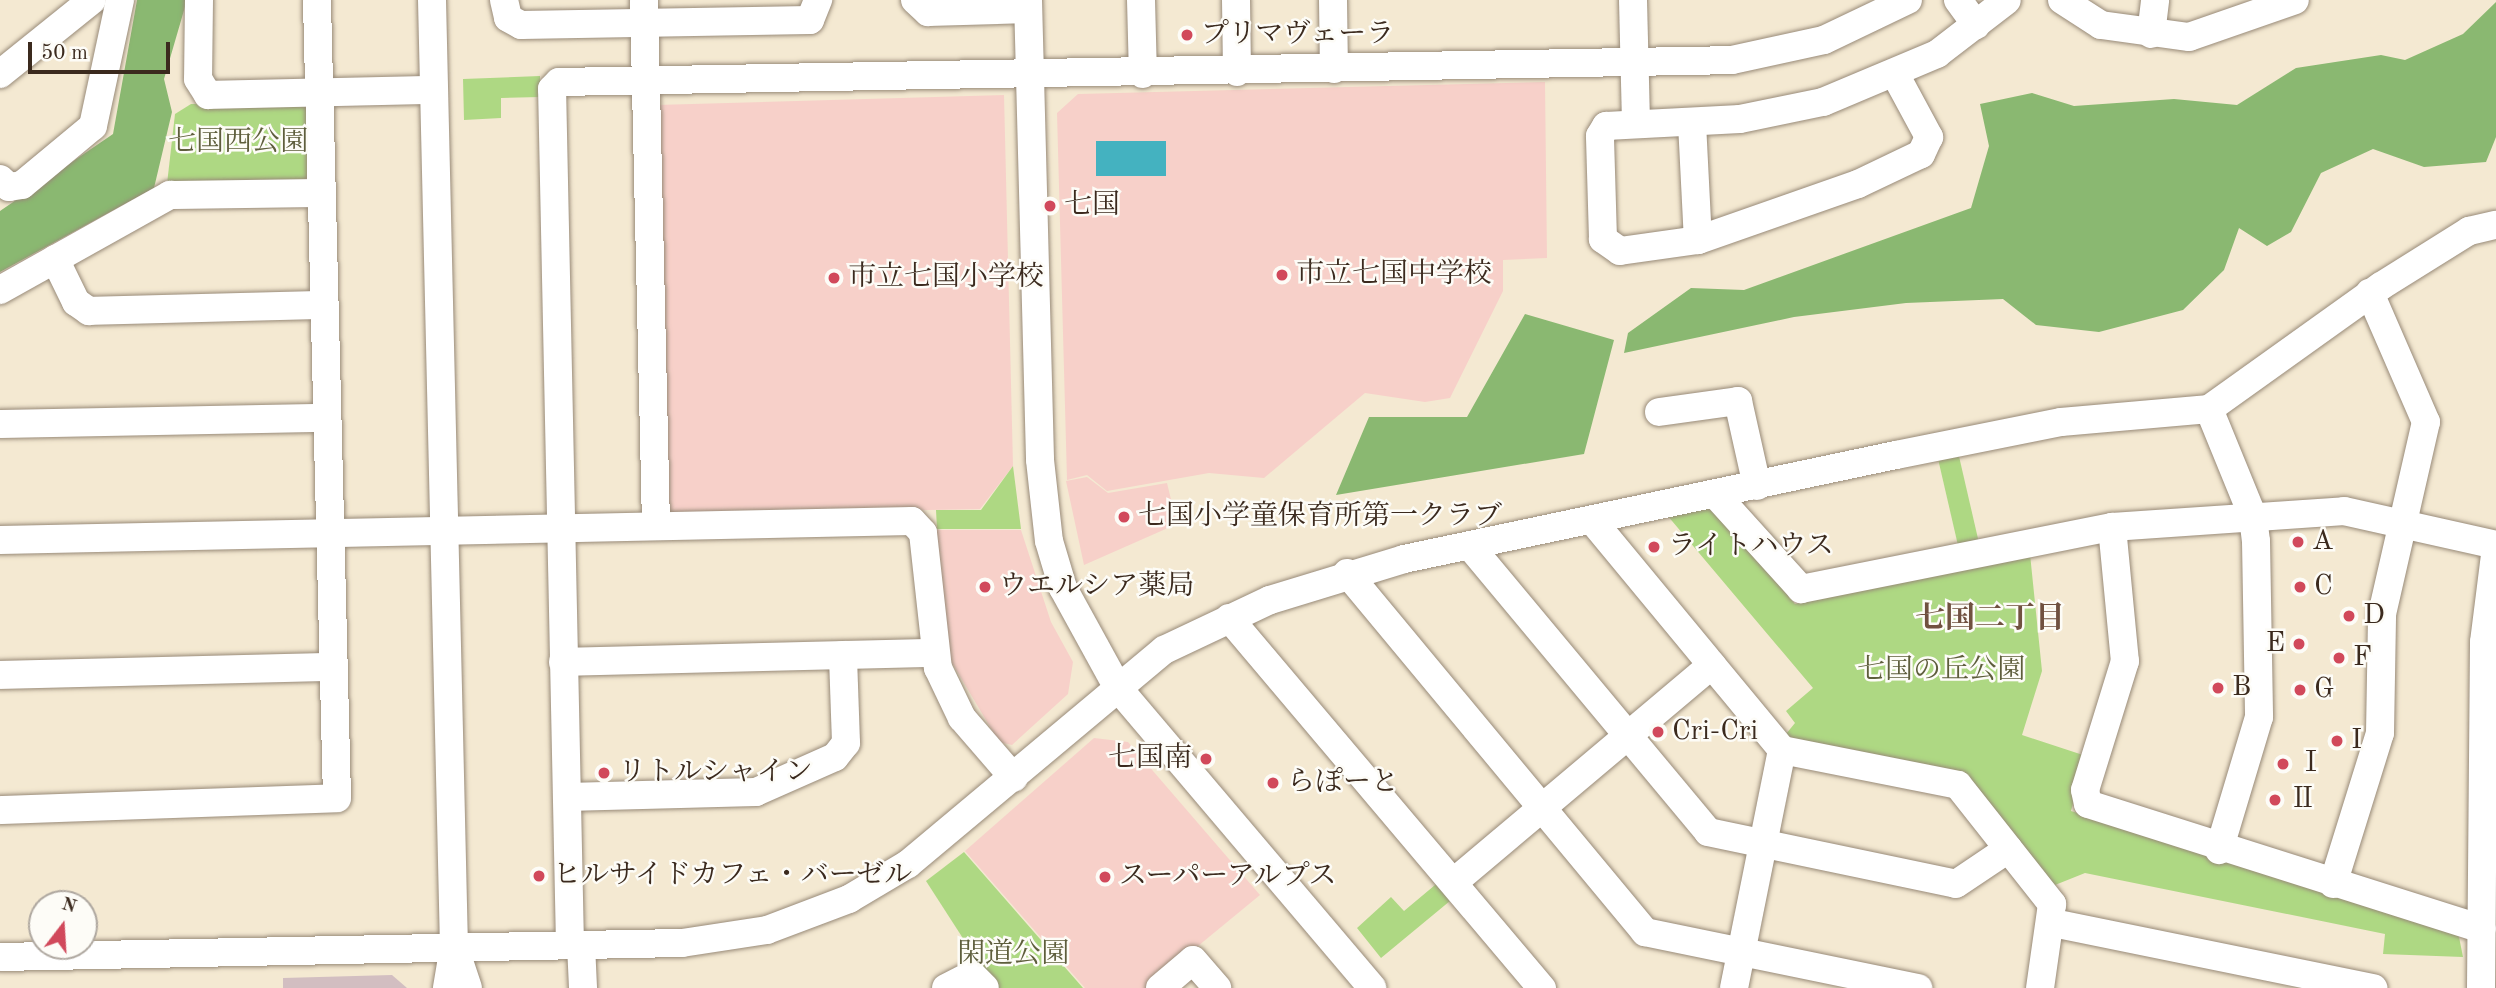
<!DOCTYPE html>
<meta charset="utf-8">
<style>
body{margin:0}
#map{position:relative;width:2496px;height:988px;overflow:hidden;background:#f4e9d2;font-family:"Old Standard TT","Noto Serif JP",serif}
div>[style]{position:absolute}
.built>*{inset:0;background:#f7d0c9}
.industrial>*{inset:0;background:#d2bec1}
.green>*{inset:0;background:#aed883;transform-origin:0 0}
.forest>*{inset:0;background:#8ab871}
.water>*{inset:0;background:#44b2c0;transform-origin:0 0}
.roads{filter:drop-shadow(0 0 2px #988a78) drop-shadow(0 0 2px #988a78)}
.minor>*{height:28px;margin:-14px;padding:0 14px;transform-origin:14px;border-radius:14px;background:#fff}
.dots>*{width:19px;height:19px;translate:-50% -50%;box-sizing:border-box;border:4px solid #fdfcf7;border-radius:50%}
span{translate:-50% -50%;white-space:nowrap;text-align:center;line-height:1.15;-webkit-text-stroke:5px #fdfcf7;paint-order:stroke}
.poi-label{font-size:28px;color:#3b2a1e}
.left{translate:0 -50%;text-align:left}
.right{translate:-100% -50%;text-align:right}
.park-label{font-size:28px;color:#5e5e3c}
.neighbourhood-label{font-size:30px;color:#705140;font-weight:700}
.north{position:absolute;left:28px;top:890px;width:70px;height:70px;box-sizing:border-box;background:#fdfcf7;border:2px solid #afa8a0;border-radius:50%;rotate:17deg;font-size:19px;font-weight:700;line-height:28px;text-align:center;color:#3b2a1e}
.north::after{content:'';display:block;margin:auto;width:24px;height:32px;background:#d1495b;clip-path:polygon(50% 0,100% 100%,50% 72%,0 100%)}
.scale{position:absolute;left:28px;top:42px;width:142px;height:32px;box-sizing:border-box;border:4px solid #3b2a1e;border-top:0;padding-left:9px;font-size:21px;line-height:24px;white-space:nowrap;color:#3b2a1e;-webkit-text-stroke:5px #fdfcf7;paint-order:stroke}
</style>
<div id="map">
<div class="built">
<div style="clip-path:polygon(1545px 82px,1547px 258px,1503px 260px,1503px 291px,1450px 398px,1425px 402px,1365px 393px,1264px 478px,1209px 473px,1107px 491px,1087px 475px,1067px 480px,1057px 113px,1078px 94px)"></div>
<div style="clip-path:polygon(1004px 95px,1013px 466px,980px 509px,673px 515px,665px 508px,656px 105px)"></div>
<div style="clip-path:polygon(1087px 477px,1108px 493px,1167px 483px,1177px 524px,1084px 565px,1066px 481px)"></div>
<div style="clip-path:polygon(936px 530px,1021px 530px,1051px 622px,1073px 662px,1068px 694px,1012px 745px,999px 742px,945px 651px)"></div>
<div style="clip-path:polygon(1094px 738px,1128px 742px,1260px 895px,1147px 988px,1085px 988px,965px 851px)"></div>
</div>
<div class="industrial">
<div style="clip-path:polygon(392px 975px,407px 988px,283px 988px,283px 978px)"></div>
</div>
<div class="green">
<div style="clip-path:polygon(540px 76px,540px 97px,501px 98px,501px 118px,464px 120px,463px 79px)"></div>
<div style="clip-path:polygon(301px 103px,309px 111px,310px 175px,303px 182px,167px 184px,175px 114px,191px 104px)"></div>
<div style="left:1958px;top:452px;width:98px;height:21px;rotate:77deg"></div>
<div style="clip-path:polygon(1013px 466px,1021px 529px,937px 529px,936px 510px,981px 510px)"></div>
<div style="clip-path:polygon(1705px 506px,1716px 509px,1795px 604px,2030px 554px,2042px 671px,2022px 735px,2086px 756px,2071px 811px,2458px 932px,2463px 957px,2383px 954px,2385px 934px,2085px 873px,2050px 887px,1962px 773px,1794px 740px,1786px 734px,1795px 723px,1786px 711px,1813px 688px,1667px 515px)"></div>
<div style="clip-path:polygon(964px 852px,1083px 988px,995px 988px,926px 881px)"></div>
<div style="clip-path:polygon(1441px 880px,1456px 896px,1381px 958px,1357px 928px,1391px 897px,1404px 911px)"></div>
</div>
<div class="forest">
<div style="clip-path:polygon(137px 0,187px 0,164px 79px,172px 112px,154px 188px,0 272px,0 211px,113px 134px)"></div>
<div style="clip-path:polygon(2496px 2px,2496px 137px,2486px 162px,2424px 167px,2373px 149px,2321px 173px,2291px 232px,2267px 246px,2239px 228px,2224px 270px,2183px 310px,2099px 332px,2036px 325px,2003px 299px,1906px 303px,1794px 317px,1624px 353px,1628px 333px,1691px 288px,1744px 290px,1971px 208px,1989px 146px,1980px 104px,2032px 93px,2074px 106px,2174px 99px,2237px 105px,2296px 68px,2381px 55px,2405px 60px,2463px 34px)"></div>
<div style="clip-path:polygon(1525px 314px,1614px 340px,1584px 454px,1336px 495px,1369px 417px,1467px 417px)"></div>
</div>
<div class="water">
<div style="left:1096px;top:141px;width:70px;height:35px"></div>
</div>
<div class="roads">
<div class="minor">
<div style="left:199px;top:0;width:79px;rotate:90.7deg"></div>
<div style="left:198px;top:79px;width:19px;rotate:58deg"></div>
<div style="left:208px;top:95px;width:226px;rotate:-1.3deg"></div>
<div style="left:432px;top:0;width:946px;rotate:88.67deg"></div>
<div style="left:454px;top:946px;width:43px;rotate:99.5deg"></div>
<div style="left:504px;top:0;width:18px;rotate:77deg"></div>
<div style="left:508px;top:18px;width:15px;rotate:28deg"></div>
<div style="left:521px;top:25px;width:289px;rotate:-1deg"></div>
<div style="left:810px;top:20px;width:22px;rotate:-68deg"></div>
<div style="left:644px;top:0;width:524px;rotate:88.69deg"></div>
<div style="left:915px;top:0;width:18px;rotate:43deg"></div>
<div style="left:928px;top:12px;width:100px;rotate:-1.7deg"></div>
<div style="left:1028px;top:0;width:460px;rotate:88.5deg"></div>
<div style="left:1040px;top:460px;width:81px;rotate:83.7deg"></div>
<div style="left:1049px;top:541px;width:49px;rotate:73.4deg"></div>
<div style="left:1063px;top:588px;width:114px;rotate:61.2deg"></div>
<div style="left:1118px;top:688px;width:393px;rotate:49.7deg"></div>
<div style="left:1141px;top:0;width:74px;rotate:88.5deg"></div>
<div style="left:1236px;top:0;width:72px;rotate:89.2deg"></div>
<div style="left:1333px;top:0;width:69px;rotate:89.2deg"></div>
<div style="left:1633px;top:0;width:123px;rotate:88.6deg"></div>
<div style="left:1958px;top:0;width:31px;rotate:54deg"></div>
<div style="left:2062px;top:0;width:46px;rotate:32.7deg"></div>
<div style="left:2101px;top:25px;width:89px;rotate:7.8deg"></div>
<div style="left:2189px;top:37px;width:112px;rotate:-19.2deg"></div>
<div style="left:2151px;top:34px;width:34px;rotate:-83deg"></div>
<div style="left:0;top:74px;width:118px;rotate:-38.8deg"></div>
<div style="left:1895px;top:74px;width:72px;rotate:61.6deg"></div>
<div style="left:1929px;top:137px;width:19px;rotate:115deg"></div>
<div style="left:1921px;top:154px;width:70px;rotate:154.5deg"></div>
<div style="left:1858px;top:184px;width:170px;rotate:160.7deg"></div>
<div style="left:1698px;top:240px;width:79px;rotate:172deg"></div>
<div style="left:1620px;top:251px;width:21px;rotate:-145deg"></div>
<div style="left:1603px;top:239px;width:103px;rotate:-91.7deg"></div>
<div style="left:1600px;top:136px;width:12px;rotate:-59deg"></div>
<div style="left:1606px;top:126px;width:134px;rotate:-3deg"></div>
<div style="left:1740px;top:119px;width:85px;rotate:-11.6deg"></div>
<div style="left:1823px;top:102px;width:124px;rotate:-22.8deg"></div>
<div style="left:1937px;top:54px;width:88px;rotate:-37.6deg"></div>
<div style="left:1692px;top:123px;width:117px;rotate:87.1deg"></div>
<div style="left:0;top:179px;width:12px;rotate:42deg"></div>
<div style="left:9px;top:187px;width:13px;rotate:-9deg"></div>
<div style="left:22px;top:185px;width:92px;rotate:-39.7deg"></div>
<div style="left:93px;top:126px;width:129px;rotate:-77.9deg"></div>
<div style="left:55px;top:259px;width:48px;rotate:64deg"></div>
<div style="left:76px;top:302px;width:16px;rotate:35deg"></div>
<div style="left:89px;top:311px;width:235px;rotate:-1.5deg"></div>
<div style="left:0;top:290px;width:195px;rotate:-29.2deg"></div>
<div style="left:170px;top:195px;width:152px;rotate:-0.8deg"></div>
<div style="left:2209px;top:409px;width:117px;rotate:67.8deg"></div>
<div style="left:2253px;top:517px;width:24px;rotate:83deg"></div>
<div style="left:2256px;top:541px;width:176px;rotate:89deg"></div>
<div style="left:2259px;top:717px;width:139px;rotate:106.7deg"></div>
<div style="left:1659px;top:412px;width:80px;rotate:-7.9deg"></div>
<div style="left:1738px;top:401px;width:87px;rotate:77.4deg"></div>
<div style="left:0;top:424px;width:326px;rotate:-1.1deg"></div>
<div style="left:1716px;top:495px;width:127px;rotate:47.9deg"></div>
<div style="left:1801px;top:589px;width:317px;rotate:-11.3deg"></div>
<div style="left:2112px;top:527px;width:233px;rotate:-3.9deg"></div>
<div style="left:2344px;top:511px;width:156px;rotate:12.6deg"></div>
<div style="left:1592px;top:520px;width:298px;rotate:50.4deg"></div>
<div style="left:1782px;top:750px;width:179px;rotate:11.2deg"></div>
<div style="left:1958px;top:785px;width:152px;rotate:51.7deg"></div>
<div style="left:2052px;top:904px;width:85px;rotate:98.1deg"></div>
<div style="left:2112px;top:527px;width:135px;rotate:84.5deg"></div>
<div style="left:2125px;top:661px;width:135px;rotate:107.2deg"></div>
<div style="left:2085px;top:790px;width:14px;rotate:78deg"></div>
<div style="left:2088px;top:804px;width:413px;rotate:17.6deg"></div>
<div style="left:0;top:540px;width:912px;rotate:-1.19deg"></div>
<div style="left:912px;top:521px;width:16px;rotate:47deg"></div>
<div style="left:923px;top:533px;width:136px;rotate:83.7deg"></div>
<div style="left:938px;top:668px;width:55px;rotate:64.4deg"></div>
<div style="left:962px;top:718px;width:79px;rotate:49.1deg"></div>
<div style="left:1470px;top:546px;width:372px;rotate:50.2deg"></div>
<div style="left:1708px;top:832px;width:253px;rotate:11.8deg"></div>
<div style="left:1956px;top:884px;width:63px;rotate:-33.9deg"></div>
<div style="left:1347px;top:573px;width:467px;rotate:50.3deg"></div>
<div style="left:1645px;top:932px;width:279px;rotate:11.6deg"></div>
<div style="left:1229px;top:618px;width:485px;rotate:49.8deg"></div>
<div style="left:563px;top:662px;width:370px;rotate:-1.4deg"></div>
<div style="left:0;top:675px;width:332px;rotate:-1.4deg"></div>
<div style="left:567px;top:797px;width:189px;rotate:-1.5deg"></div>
<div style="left:756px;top:792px;width:86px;rotate:-23.9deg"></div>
<div style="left:835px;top:757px;width:18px;rotate:-52deg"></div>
<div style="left:846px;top:743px;width:88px;rotate:-92deg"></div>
<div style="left:0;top:810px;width:337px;rotate:-2deg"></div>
<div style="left:337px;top:798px;width:798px;rotate:-91.44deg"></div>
<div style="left:1454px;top:882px;width:337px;rotate:-40.1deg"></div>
<div style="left:2333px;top:884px;width:158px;rotate:-72.7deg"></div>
<div style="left:2380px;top:733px;width:119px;rotate:-89deg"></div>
<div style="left:2382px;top:614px;width:197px;rotate:-77.1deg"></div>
<div style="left:2426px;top:422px;width:141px;rotate:-113.5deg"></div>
<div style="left:2053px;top:923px;width:327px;rotate:11.5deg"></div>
<div style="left:570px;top:945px;width:856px;rotate:-91.2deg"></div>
<div style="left:552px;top:89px;width:10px;rotate:-45deg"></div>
<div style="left:559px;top:82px;width:1173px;rotate:-1.07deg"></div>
<div style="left:1732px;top:60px;width:94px;rotate:-12.3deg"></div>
<div style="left:1824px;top:40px;width:93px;rotate:-25.5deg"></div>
<div style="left:581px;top:945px;width:43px;rotate:87.3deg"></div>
<div style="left:454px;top:946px;width:44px;rotate:71.6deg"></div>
<div style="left:0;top:957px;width:682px;rotate:-1.18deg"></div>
<div style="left:682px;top:943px;width:86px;rotate:-8.7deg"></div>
<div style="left:767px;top:930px;width:88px;rotate:-20.7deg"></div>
<div style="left:849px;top:899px;width:69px;rotate:-30.7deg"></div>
<div style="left:908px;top:864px;width:334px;rotate:-39.9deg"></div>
<div style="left:1164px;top:650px;width:117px;rotate:-25.3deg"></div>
<div style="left:1270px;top:600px;width:140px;rotate:-17deg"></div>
<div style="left:1404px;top:559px;width:503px;rotate:-11.94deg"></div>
<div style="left:1896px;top:455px;width:168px;rotate:-11.3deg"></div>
<div style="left:2061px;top:422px;width:149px;rotate:-5deg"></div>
<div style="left:2209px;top:409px;width:211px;rotate:-35.6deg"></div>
<div style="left:2381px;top:286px;width:104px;rotate:-32deg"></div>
<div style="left:2469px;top:231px;width:28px;rotate:-13deg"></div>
<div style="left:946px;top:988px;width:29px;rotate:-27deg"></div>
<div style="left:972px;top:975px;width:18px;rotate:45deg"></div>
<div style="left:1160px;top:988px;width:43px;rotate:-40.3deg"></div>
<div style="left:1193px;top:960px;width:37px;rotate:49deg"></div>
<div style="left:1734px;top:988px;width:243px;rotate:-78.6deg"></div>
<div style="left:2481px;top:988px;width:346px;rotate:-89.5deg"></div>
<div style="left:2484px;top:642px;width:96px;rotate:-82.8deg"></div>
</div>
</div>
<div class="dots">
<div style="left:1187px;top:35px;background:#d1495b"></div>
<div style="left:1050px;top:206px;background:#d1495b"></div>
<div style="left:1282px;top:275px;background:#d1495b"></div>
<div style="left:834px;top:278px;background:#d1495b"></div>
<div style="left:1124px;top:517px;background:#d1495b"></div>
<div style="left:2298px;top:542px;background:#d1495b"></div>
<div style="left:1654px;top:547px;background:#d1495b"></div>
<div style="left:985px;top:587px;background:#d1495b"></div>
<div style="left:2300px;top:587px;background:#d1495b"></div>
<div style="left:2349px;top:616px;background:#d1495b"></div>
<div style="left:2299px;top:644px;background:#d1495b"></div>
<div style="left:2339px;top:658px;background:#d1495b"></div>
<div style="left:2218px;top:688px;background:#d1495b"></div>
<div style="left:2300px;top:690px;background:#d1495b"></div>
<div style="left:1658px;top:732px;background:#d1495b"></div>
<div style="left:2337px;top:741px;background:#d1495b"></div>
<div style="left:1206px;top:759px;background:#d1495b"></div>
<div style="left:2283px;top:764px;background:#d1495b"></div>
<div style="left:604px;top:773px;background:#d1495b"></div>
<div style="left:1273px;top:783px;background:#d1495b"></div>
<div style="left:2275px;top:800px;background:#d1495b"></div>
<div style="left:539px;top:876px;background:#d1495b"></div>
<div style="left:1105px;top:877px;background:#d1495b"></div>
</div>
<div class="poi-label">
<span class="left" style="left:1201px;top:35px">プリマヴェーラ</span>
<span class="left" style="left:1064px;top:206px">七国</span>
<span class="left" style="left:1296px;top:275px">市立七国中学校</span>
<span class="left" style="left:848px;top:278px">市立七国小学校</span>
<span class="left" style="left:1138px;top:517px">七国小学童保育所第一クラブ</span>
<span class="left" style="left:2312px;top:542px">A</span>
<span class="left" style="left:1668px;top:547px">ライトハウス</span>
<span class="left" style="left:999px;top:587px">ウエルシア薬局</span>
<span class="left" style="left:2314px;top:587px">C</span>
<span class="left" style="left:2363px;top:616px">D</span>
<span class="right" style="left:2285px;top:644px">E</span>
<span class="left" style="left:2353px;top:658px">F</span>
<span class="left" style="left:2232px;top:688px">B</span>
<span class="left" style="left:2314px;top:690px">G</span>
<span class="left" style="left:1672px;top:732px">Cri-Cri</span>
<span class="left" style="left:2351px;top:741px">I</span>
<span class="right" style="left:1192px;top:759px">七国南</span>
<span class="left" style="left:2297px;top:764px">Ⅰ</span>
<span class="left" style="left:618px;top:773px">リトルシャイン</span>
<span class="left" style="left:1287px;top:783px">らぽーと</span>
<span class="left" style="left:2289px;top:800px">Ⅱ</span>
<span class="left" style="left:553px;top:876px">ヒルサイドカフェ・バーゼル</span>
<span class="left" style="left:1119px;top:877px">スーパーアルプス</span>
</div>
<div class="park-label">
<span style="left:238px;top:143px">七国西公園</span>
<span style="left:1941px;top:671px">七国の丘公園</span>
<span style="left:1013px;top:955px">閑道公園</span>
</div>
<div class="neighbourhood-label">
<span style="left:1990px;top:619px">七国二丁目</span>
</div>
<div class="north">N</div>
<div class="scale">50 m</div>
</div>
